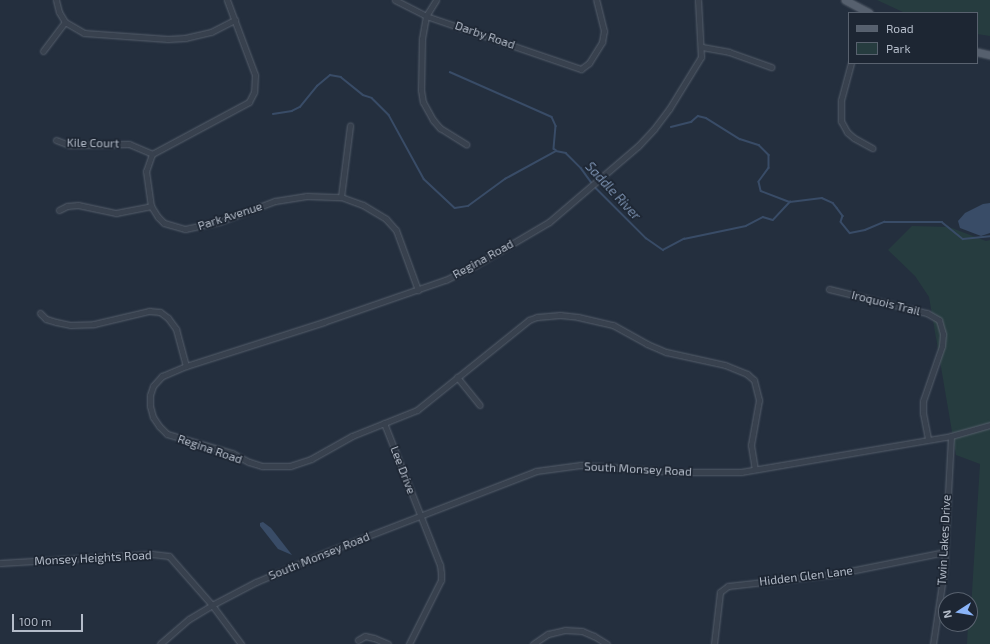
<!DOCTYPE html>
<style>
body{margin:0}
#map{position:relative;width:990px;height:644px;overflow:hidden;background:#242f3e;font-family:"Exo 2",sans-serif}
div>[style]{position:absolute}
.green>*{inset:0;background:#263c3f}
.water>*{inset:0;background:#394c67}
.stream>*{height:1.5px;margin:-0.75px;padding:0 0.75px;transform-origin:0.75px;border-radius:0.75px;background:#394c67}
.roads{filter:drop-shadow(0 0 1px #565f6c) drop-shadow(0 0 1px #565f6c)}
.minor>*{height:5px;margin:-2.5px;padding:0 2.5px;transform-origin:2.5px;border-radius:2.5px;background:#38414e}
.major>*{height:7px;margin:-3.5px;padding:0 3.5px;transform-origin:3.5px;border-radius:3.5px;background:#56606e}
span{translate:-50% -50%;white-space:nowrap;text-align:center;line-height:1.15;-webkit-text-stroke:3.5px #1d2633;paint-order:stroke}
.street-label{font-size:12px;color:#b4bcc9}
.water-label{font-size:13px;color:#7c92b1;font-style:italic}
.legend{position:absolute;left:848px;top:12px;width:130px;height:52px;box-sizing:border-box;background:#1d2633;border:1px solid #59626f;margin:0;padding:5px 7px;list-style:none;font-size:12px;color:#b4bcc9}
.legend li{display:flex;align-items:center;gap:8px;height:20px}
.legend b{width:20px;border:1px solid #59626f}
.north{position:absolute;left:938px;top:592px;width:40px;height:40px;box-sizing:border-box;background:#1d2633;border:1px solid #59626f;border-radius:50%;rotate:258deg;font-size:11px;font-weight:700;line-height:16px;text-align:center;color:#b4bcc9}
.north::after{content:'';display:block;margin:auto;width:14px;height:18px;background:#8ab4f8;clip-path:polygon(50% 0,100% 100%,50% 72%,0 100%)}
.scale{position:absolute;left:12px;top:614px;width:71px;height:18px;box-sizing:border-box;border:2px solid #b4bcc9;border-top:0;padding-left:5px;font-size:12px;line-height:14px;white-space:nowrap;color:#b4bcc9;-webkit-text-stroke:3px #1d2633;paint-order:stroke}
</style>
<div id="map">
<div class="green">
<div style="clip-path:polygon(877px 0,990px 0,990px 36px,977px 34px,977px 13px,905px 13px)"></div>
<div style="clip-path:polygon(912px 226px,949px 227px,986px 241px,990px 240px,990px 644px,967px 644px,968px 624px,970px 624px,980px 464px,956px 455px,929px 297px,915px 276px,888px 250px)"></div>
</div>
<div class="water">
<div style="clip-path:polygon(990px 203px,990px 233px,981px 236px,960px 228px,958px 221px,965px 213px,983px 204px)"></div>
<div style="clip-path:polygon(263px 522px,271px 528px,292px 555px,278px 549px,260px 526px,260px 523px)"></div>
</div>
<div class="stream">
<div style="left:450px;top:72px;width:111px;rotate:23.8deg"></div>
<div style="left:552px;top:117px;width:10px;rotate:66deg"></div>
<div style="left:556px;top:126px;width:23px;rotate:95deg"></div>
<div style="left:554px;top:149px;width:2px;rotate:27deg"></div>
<div style="left:273px;top:114px;width:19px;rotate:-9deg"></div>
<div style="left:292px;top:111px;width:9px;rotate:-27deg"></div>
<div style="left:300px;top:107px;width:27px;rotate:-51deg"></div>
<div style="left:317px;top:86px;width:17px;rotate:-40deg"></div>
<div style="left:330px;top:75px;width:11px;rotate:10deg"></div>
<div style="left:341px;top:77px;width:28px;rotate:39deg"></div>
<div style="left:363px;top:95px;width:9px;rotate:18deg"></div>
<div style="left:372px;top:98px;width:24px;rotate:45deg"></div>
<div style="left:389px;top:115px;width:73px;rotate:61.3deg"></div>
<div style="left:424px;top:179px;width:42px;rotate:43.1deg"></div>
<div style="left:455px;top:208px;width:13px;rotate:-9deg"></div>
<div style="left:468px;top:206px;width:46px;rotate:-36.1deg"></div>
<div style="left:505px;top:179px;width:58px;rotate:-28.8deg"></div>
<div style="left:556px;top:151px;width:10px;rotate:11deg"></div>
<div style="left:566px;top:153px;width:21px;rotate:45deg"></div>
<div style="left:581px;top:168px;width:19px;rotate:54deg"></div>
<div style="left:671px;top:127px;width:21px;rotate:-14deg"></div>
<div style="left:691px;top:122px;width:9px;rotate:-41deg"></div>
<div style="left:698px;top:116px;width:8px;rotate:14deg"></div>
<div style="left:706px;top:118px;width:40px;rotate:32deg"></div>
<div style="left:740px;top:139px;width:20px;rotate:18deg"></div>
<div style="left:759px;top:145px;width:14px;rotate:45deg"></div>
<div style="left:769px;top:155px;width:13px;rotate:90deg"></div>
<div style="left:769px;top:168px;width:17px;rotate:126deg"></div>
<div style="left:759px;top:182px;width:9px;rotate:77deg"></div>
<div style="left:761px;top:191px;width:31px;rotate:21deg"></div>
<div style="left:594px;top:186px;width:74px;rotate:45deg"></div>
<div style="left:646px;top:238px;width:21px;rotate:35deg"></div>
<div style="left:663px;top:250px;width:24px;rotate:-28deg"></div>
<div style="left:684px;top:239px;width:63px;rotate:-11.8deg"></div>
<div style="left:746px;top:226px;width:19px;rotate:-28deg"></div>
<div style="left:763px;top:217px;width:10px;rotate:17deg"></div>
<div style="left:773px;top:220px;width:25px;rotate:-47deg"></div>
<div style="left:790px;top:202px;width:32px;rotate:-7deg"></div>
<div style="left:822px;top:198px;width:12px;rotate:24deg"></div>
<div style="left:833px;top:203px;width:6px;rotate:51deg"></div>
<div style="left:837px;top:208px;width:10px;rotate:53deg"></div>
<div style="left:843px;top:216px;width:6px;rotate:108deg"></div>
<div style="left:841px;top:222px;width:14px;rotate:51deg"></div>
<div style="left:850px;top:233px;width:15px;rotate:-11deg"></div>
<div style="left:865px;top:230px;width:21px;rotate:-23deg"></div>
<div style="left:884px;top:222px;width:58px"></div>
<div style="left:942px;top:222px;width:27px;rotate:39deg"></div>
<div style="left:963px;top:239px;width:27px;rotate:-6deg"></div>
</div>
<div class="roads">
<div class="minor">
<div style="left:56px;top:0;width:12px;rotate:76deg"></div>
<div style="left:59px;top:12px;width:12px;rotate:59deg"></div>
<div style="left:65px;top:22px;width:22px;rotate:30deg"></div>
<div style="left:84px;top:33px;width:84px;rotate:4.1deg"></div>
<div style="left:168px;top:39px;width:17px;rotate:-3deg"></div>
<div style="left:185px;top:38px;width:27px;rotate:-13deg"></div>
<div style="left:211px;top:32px;width:27px;rotate:-27deg"></div>
<div style="left:227px;top:0;width:80px;rotate:69.5deg"></div>
<div style="left:255px;top:75px;width:17px;rotate:93deg"></div>
<div style="left:254px;top:92px;width:11px;rotate:117deg"></div>
<div style="left:249px;top:102px;width:110px;rotate:151.8deg"></div>
<div style="left:152px;top:154px;width:18px;rotate:109deg"></div>
<div style="left:146px;top:171px;width:35px;rotate:82deg"></div>
<div style="left:151px;top:206px;width:13px;rotate:58deg"></div>
<div style="left:158px;top:217px;width:8px;rotate:45deg"></div>
<div style="left:164px;top:223px;width:22px;rotate:16deg"></div>
<div style="left:185px;top:229px;width:35px;rotate:-12deg"></div>
<div style="left:219px;top:222px;width:60px;rotate:-20.6deg"></div>
<div style="left:275px;top:201px;width:32px;rotate:-9deg"></div>
<div style="left:307px;top:196px;width:34px;rotate:2deg"></div>
<div style="left:341px;top:197px;width:23px;rotate:20deg"></div>
<div style="left:363px;top:205px;width:27px;rotate:31deg"></div>
<div style="left:386px;top:219px;width:15px;rotate:48deg"></div>
<div style="left:396px;top:230px;width:64px;rotate:69.9deg"></div>
<div style="left:395px;top:0;width:35px;rotate:27deg"></div>
<div style="left:426px;top:16px;width:164px;rotate:18.9deg"></div>
<div style="left:581px;top:69px;width:10px;rotate:-37deg"></div>
<div style="left:589px;top:63px;width:25px;rotate:-58deg"></div>
<div style="left:602px;top:42px;width:11px;rotate:-80deg"></div>
<div style="left:604px;top:31px;width:32px;rotate:-104deg"></div>
<div style="left:436px;top:0;width:19px;rotate:122deg"></div>
<div style="left:426px;top:16px;width:23px;rotate:100deg"></div>
<div style="left:422px;top:39px;width:51px;rotate:91.1deg"></div>
<div style="left:421px;top:90px;width:12px;rotate:81deg"></div>
<div style="left:423px;top:102px;width:21px;rotate:61deg"></div>
<div style="left:433px;top:120px;width:11px;rotate:49deg"></div>
<div style="left:440px;top:128px;width:31px;rotate:32deg"></div>
<div style="left:698px;top:0;width:57px;rotate:87deg"></div>
<div style="left:701px;top:57px;width:61px;rotate:121.6deg"></div>
<div style="left:669px;top:109px;width:25px;rotate:127deg"></div>
<div style="left:654px;top:129px;width:23px;rotate:133deg"></div>
<div style="left:638px;top:146px;width:117px;rotate:139.5deg"></div>
<div style="left:549px;top:222px;width:85px;rotate:149.5deg"></div>
<div style="left:476px;top:265px;width:34px;rotate:154deg"></div>
<div style="left:445px;top:280px;width:128px;rotate:160.9deg"></div>
<div style="left:324px;top:322px;width:145px;rotate:162.3deg"></div>
<div style="left:186px;top:366px;width:26px;rotate:157deg"></div>
<div style="left:162px;top:376px;width:13px;rotate:132deg"></div>
<div style="left:153px;top:386px;width:9px;rotate:108deg"></div>
<div style="left:150px;top:395px;width:11px;rotate:90deg"></div>
<div style="left:150px;top:406px;width:11px;rotate:75deg"></div>
<div style="left:153px;top:417px;width:11px;rotate:56deg"></div>
<div style="left:159px;top:426px;width:11px;rotate:45deg"></div>
<div style="left:167px;top:434px;width:68px;rotate:16.3deg"></div>
<div style="left:232px;top:453px;width:19px;rotate:28deg"></div>
<div style="left:249px;top:462px;width:14px;rotate:17deg"></div>
<div style="left:262px;top:466px;width:28px"></div>
<div style="left:290px;top:466px;width:22px;rotate:-18deg"></div>
<div style="left:311px;top:459px;width:47px;rotate:-29.3deg"></div>
<div style="left:352px;top:436px;width:70px;rotate:-21.8deg"></div>
<div style="left:417px;top:410px;width:144px;rotate:-38.8deg"></div>
<div style="left:529px;top:320px;width:9px;rotate:-21deg"></div>
<div style="left:537px;top:317px;width:23px;rotate:-5deg"></div>
<div style="left:560px;top:315px;width:18px;rotate:6deg"></div>
<div style="left:578px;top:317px;width:36px;rotate:13deg"></div>
<div style="left:613px;top:325px;width:39px;rotate:29deg"></div>
<div style="left:647px;top:344px;width:21px;rotate:23deg"></div>
<div style="left:666px;top:352px;width:60px;rotate:12.4deg"></div>
<div style="left:725px;top:365px;width:24px;rotate:22deg"></div>
<div style="left:747px;top:374px;width:9px;rotate:41deg"></div>
<div style="left:754px;top:380px;width:21px;rotate:76deg"></div>
<div style="left:759px;top:400px;width:46px;rotate:100.1deg"></div>
<div style="left:751px;top:445px;width:24px;rotate:81deg"></div>
<div style="left:702px;top:47px;width:27px;rotate:10deg"></div>
<div style="left:729px;top:52px;width:45px;rotate:19.7deg"></div>
<div style="left:43px;top:51px;width:36px;rotate:-53deg"></div>
<div style="left:851px;top:63px;width:38px;rotate:105deg"></div>
<div style="left:841px;top:100px;width:21px;rotate:90deg"></div>
<div style="left:841px;top:121px;width:13px;rotate:61deg"></div>
<div style="left:847px;top:132px;width:9px;rotate:41deg"></div>
<div style="left:854px;top:138px;width:21px;rotate:29deg"></div>
<div style="left:56px;top:140px;width:14px;rotate:21deg"></div>
<div style="left:69px;top:145px;width:60px;rotate:-1deg"></div>
<div style="left:129px;top:144px;width:25px;rotate:23deg"></div>
<div style="left:341px;top:197px;width:72px;rotate:-82.8deg"></div>
<div style="left:59px;top:210px;width:9px;rotate:-27deg"></div>
<div style="left:67px;top:206px;width:11px;rotate:-5deg"></div>
<div style="left:78px;top:205px;width:39px;rotate:12deg"></div>
<div style="left:116px;top:213px;width:36px;rotate:-11deg"></div>
<div style="left:829px;top:289px;width:101px;rotate:13.8deg"></div>
<div style="left:927px;top:313px;width:14px;rotate:30deg"></div>
<div style="left:939px;top:320px;width:15px;rotate:74deg"></div>
<div style="left:943px;top:334px;width:12px;rotate:95deg"></div>
<div style="left:942px;top:346px;width:58px;rotate:109.1deg"></div>
<div style="left:923px;top:401px;width:12px;rotate:90deg"></div>
<div style="left:923px;top:413px;width:26px;rotate:79deg"></div>
<div style="left:40px;top:313px;width:8px;rotate:45deg"></div>
<div style="left:46px;top:319px;width:10px;rotate:17deg"></div>
<div style="left:56px;top:322px;width:14px;rotate:12deg"></div>
<div style="left:70px;top:325px;width:24px;rotate:-2deg"></div>
<div style="left:94px;top:324px;width:57px;rotate:-13.3deg"></div>
<div style="left:149px;top:311px;width:11px;rotate:5deg"></div>
<div style="left:160px;top:312px;width:10px;rotate:37deg"></div>
<div style="left:168px;top:318px;width:14px;rotate:54deg"></div>
<div style="left:176px;top:329px;width:38px;rotate:75deg"></div>
<div style="left:457px;top:377px;width:36px;rotate:51deg"></div>
<div style="left:384px;top:423px;width:153px;rotate:68.5deg"></div>
<div style="left:440px;top:565px;width:8px;rotate:83deg"></div>
<div style="left:441px;top:573px;width:7px;rotate:90deg"></div>
<div style="left:441px;top:580px;width:72px;rotate:116.6deg"></div>
<div style="left:0;top:563px;width:152px;rotate:-3.4deg"></div>
<div style="left:152px;top:554px;width:17px;rotate:7deg"></div>
<div style="left:169px;top:556px;width:65px;rotate:48.7deg"></div>
<div style="left:212px;top:605px;width:49px;rotate:53.4deg"></div>
<div style="left:358px;top:640px;width:8px;rotate:-30deg"></div>
<div style="left:365px;top:636px;width:9px;rotate:13deg"></div>
<div style="left:374px;top:638px;width:15px;rotate:23deg"></div>
<div style="left:160px;top:644px;width:38px;rotate:-41deg"></div>
<div style="left:189px;top:619px;width:27px;rotate:-31deg"></div>
<div style="left:212px;top:605px;width:50px;rotate:-27.6deg"></div>
<div style="left:256px;top:582px;width:79px;rotate:-23deg"></div>
<div style="left:329px;top:551px;width:222px;rotate:-21.1deg"></div>
<div style="left:536px;top:471px;width:45px;rotate:-7.6deg"></div>
<div style="left:581px;top:465px;width:94px;rotate:4.3deg"></div>
<div style="left:675px;top:472px;width:66px"></div>
<div style="left:741px;top:472px;width:213px;rotate:-9.7deg"></div>
<div style="left:951px;top:436px;width:41px;rotate:-15.8deg"></div>
<div style="left:533px;top:644px;width:18px;rotate:-34deg"></div>
<div style="left:548px;top:634px;width:17px;rotate:-13deg"></div>
<div style="left:565px;top:630px;width:17px;rotate:3deg"></div>
<div style="left:582px;top:631px;width:13px;rotate:23deg"></div>
<div style="left:594px;top:636px;width:15px;rotate:32deg"></div>
<div style="left:714px;top:644px;width:52px;rotate:-83.4deg"></div>
<div style="left:720px;top:592px;width:10px;rotate:-37deg"></div>
<div style="left:728px;top:586px;width:108px;rotate:-6.4deg"></div>
<div style="left:835px;top:574px;width:112px;rotate:-11.3deg"></div>
<div style="left:933px;top:644px;width:75px;rotate:-81.5deg"></div>
<div style="left:944px;top:570px;width:134px;rotate:-87deg"></div>
</div>
<div class="major">
<div style="left:845px;top:0;width:27px;rotate:28deg"></div>
<div style="left:977px;top:52px;width:13px;rotate:13deg"></div>
</div>
</div>
<div class="street-label">
<span style="left:485px;top:35px;rotate:19deg">Darby Road</span>
<span style="left:93px;top:143px;rotate:1deg">Kile Court</span>
<span style="left:230px;top:216px;rotate:-18deg">Park Avenue</span>
<span style="left:483px;top:259px;rotate:-29deg">Regina Road</span>
<span style="left:886px;top:303px;rotate:14deg">Iroquois Trail</span>
<span style="left:210px;top:449px;rotate:19deg">Regina Road</span>
<span style="left:638px;top:469px;rotate:3deg">South Monsey Road</span>
<span style="left:403px;top:470px;rotate:69deg">Lee Drive</span>
<span style="left:944px;top:540px;rotate:-87deg">Twin Lakes Drive</span>
<span style="left:319px;top:556px;rotate:-22deg">South Monsey Road</span>
<span style="left:93px;top:558px;rotate:-3deg">Monsey Heights Road</span>
<span style="left:806px;top:576px;rotate:-7deg">Hidden Glen Lane</span>
</div>
<div class="water-label">
<span style="left:613px;top:191px;rotate:47deg">Saddle River</span>
</div>
<ul class="legend">
<li><b style="height:5px;background:#56606e"></b>Road</li>
<li><b style="height:11px;background:#263c3f"></b>Park</li>
</ul>
<div class="north">N</div>
<div class="scale">100 m</div>
</div>
